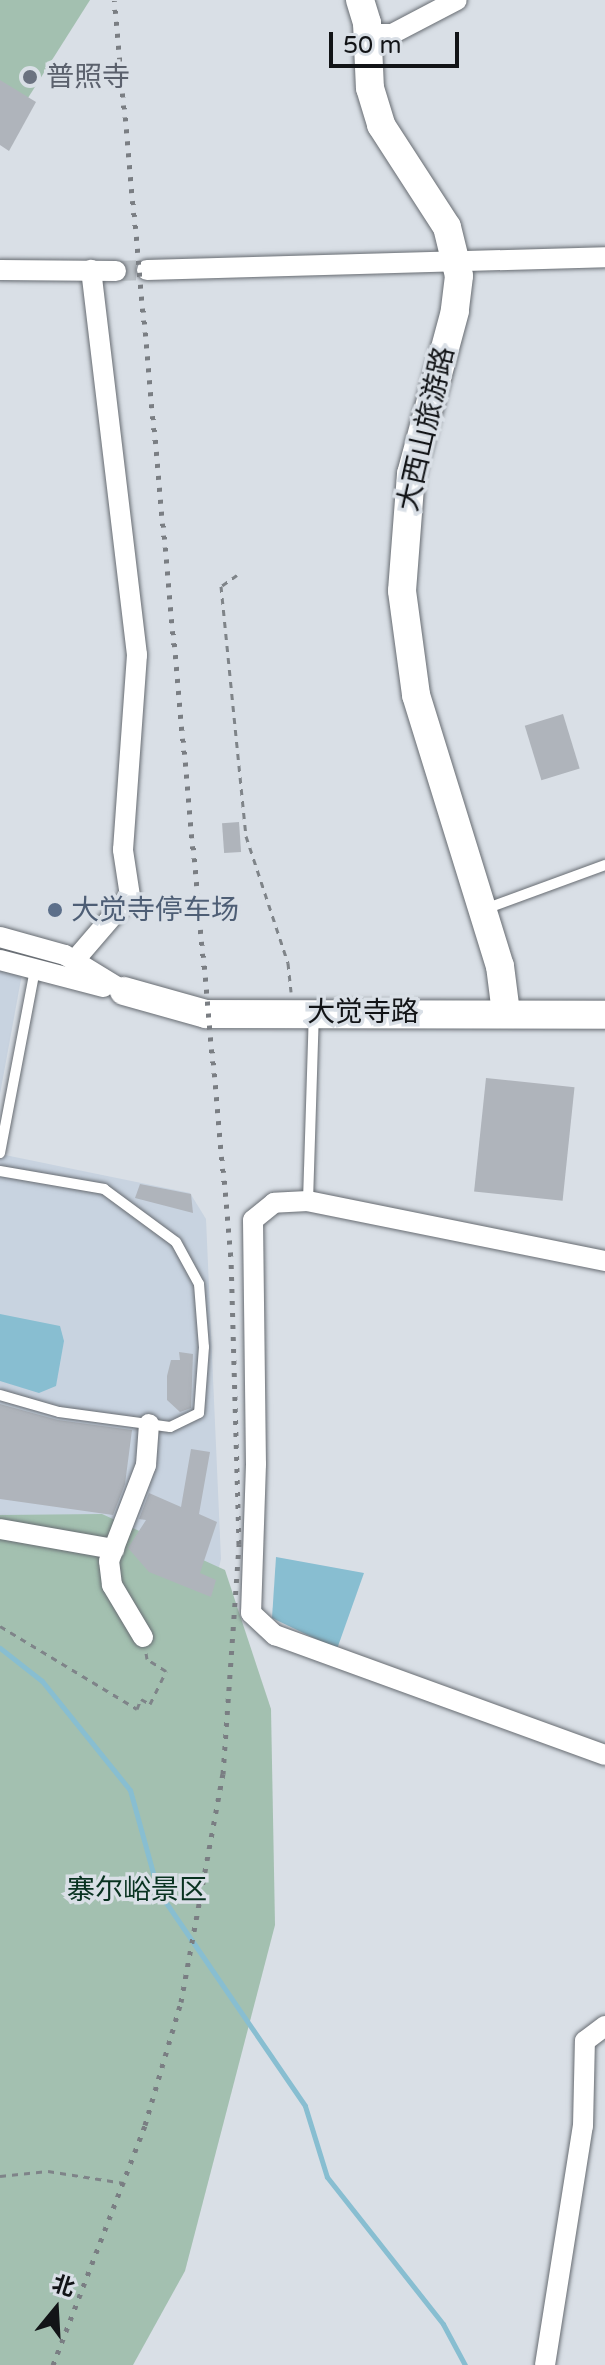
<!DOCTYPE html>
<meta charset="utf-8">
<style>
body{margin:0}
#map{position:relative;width:605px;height:2365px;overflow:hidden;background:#d9dfe6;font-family:"Varela Round","Noto Sans SC",sans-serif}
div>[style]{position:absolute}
.built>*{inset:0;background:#c8d3e0}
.green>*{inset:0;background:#a3c0b0}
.water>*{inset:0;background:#88bed1}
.stream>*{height:5px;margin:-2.5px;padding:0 2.5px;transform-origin:2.5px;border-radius:2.5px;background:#88bed1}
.building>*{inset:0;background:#afb4bb;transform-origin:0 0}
.street-tunnel>*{height:20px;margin-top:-10px;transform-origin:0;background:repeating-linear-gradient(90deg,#bbc1c7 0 20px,transparent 0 30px)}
.path>*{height:3px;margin-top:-1.5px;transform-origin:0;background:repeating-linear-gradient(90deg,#7f8489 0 6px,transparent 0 12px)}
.roads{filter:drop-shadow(0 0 2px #676c72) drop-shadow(0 0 2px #676c72)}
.lane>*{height:10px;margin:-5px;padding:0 5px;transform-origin:5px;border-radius:5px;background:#fff}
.street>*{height:20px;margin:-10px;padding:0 10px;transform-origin:10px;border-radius:10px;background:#fff}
.secondary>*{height:28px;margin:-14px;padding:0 14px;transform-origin:14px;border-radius:14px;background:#fff}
.rail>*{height:5px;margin-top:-2.5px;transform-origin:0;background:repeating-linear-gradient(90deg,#7a7e83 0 4px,transparent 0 12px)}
.dots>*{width:22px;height:22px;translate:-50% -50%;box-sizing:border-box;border:4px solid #d9dfe6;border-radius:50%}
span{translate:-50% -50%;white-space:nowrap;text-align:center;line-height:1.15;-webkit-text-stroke:7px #d9dfe6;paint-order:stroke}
.worship-label{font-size:28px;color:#5b616d}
.left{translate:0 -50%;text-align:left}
.street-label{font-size:28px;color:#121417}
.service-label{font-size:28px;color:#4e5e75}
.park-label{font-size:28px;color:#083220}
.north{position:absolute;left:16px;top:2269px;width:80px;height:80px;-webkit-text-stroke:6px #d9dfe6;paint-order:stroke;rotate:18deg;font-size:22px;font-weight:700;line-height:32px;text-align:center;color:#121417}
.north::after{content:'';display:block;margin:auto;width:28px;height:36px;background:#121417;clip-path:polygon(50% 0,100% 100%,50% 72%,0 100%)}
.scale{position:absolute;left:329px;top:32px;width:130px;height:36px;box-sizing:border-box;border:4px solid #121417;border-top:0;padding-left:10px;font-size:24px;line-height:28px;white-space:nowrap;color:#121417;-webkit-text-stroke:6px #d9dfe6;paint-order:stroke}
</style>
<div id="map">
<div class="built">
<div style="clip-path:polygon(0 968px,22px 974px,0 1094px)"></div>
<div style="clip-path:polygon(0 1154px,190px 1193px,206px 1219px,221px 1559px,212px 1597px,0 1565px)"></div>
</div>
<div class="green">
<div style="clip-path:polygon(0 0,90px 0,14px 120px,0 119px)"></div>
<div style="clip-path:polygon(102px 1514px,225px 1570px,271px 1709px,275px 1925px,185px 2271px,133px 2365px,0 2365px,0 1515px)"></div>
</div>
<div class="water">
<div style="clip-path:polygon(0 1314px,60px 1326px,64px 1341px,56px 1386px,39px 1393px,0 1381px)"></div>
<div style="clip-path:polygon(276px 1557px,364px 1573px,337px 1649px,272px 1618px)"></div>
</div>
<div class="stream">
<div style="left:0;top:1648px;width:53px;rotate:38.2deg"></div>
<div style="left:42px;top:1681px;width:140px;rotate:51.1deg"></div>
<div style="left:130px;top:1790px;width:105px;rotate:74.5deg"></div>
<div style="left:158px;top:1891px;width:260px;rotate:55.6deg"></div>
<div style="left:305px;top:2106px;width:74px;rotate:72.8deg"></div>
<div style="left:327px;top:2177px;width:187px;rotate:51.7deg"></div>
<div style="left:443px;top:2324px;width:47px;rotate:61.8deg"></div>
</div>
<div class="building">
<div style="clip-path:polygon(0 80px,36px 102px,9px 151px,0 145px)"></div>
<div style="left:563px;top:714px;width:57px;height:40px;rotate:73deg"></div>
<div style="left:239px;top:822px;width:30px;height:17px;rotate:86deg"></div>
<div style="left:486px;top:1078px;width:89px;height:114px;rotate:6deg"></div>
<div style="clip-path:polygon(140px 1184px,191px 1194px,193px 1213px,135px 1198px)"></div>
<div style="clip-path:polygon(179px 1352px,193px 1354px,191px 1408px,180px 1412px,167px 1400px,167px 1376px,171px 1360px,180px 1360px)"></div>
<div style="clip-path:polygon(0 1404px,58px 1420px,132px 1430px,125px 1484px,113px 1515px,0 1499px)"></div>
<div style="clip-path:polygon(191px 1449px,210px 1452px,199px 1514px,217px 1522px,200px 1573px,216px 1580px,211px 1597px,149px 1572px,128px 1548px,146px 1520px,139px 1519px,149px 1493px,181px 1507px)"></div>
</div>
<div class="street-tunnel">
<div style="left:116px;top:271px;width:31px;rotate:-2deg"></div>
</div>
<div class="path">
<div style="left:237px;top:575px;width:19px;rotate:145deg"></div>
<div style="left:221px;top:586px;width:251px;rotate:84.3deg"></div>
<div style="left:246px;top:836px;width:134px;rotate:71.7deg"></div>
<div style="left:288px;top:963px;width:29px;rotate:84deg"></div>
<div style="left:0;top:1626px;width:160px;rotate:31.2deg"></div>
<div style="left:137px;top:1709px;width:11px;rotate:-68deg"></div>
<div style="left:141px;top:1699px;width:10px;rotate:29deg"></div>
<div style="left:150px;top:1704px;width:37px;rotate:-64deg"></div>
<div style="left:166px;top:1671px;width:22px;rotate:-148deg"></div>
<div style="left:147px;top:1659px;width:6px;rotate:-99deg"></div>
<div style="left:0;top:2176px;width:48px;rotate:-5.9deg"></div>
<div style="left:48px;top:2171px;width:77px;rotate:9deg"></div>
</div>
<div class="roads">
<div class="lane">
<div style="left:485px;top:909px;width:128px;rotate:-20.1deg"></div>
<div style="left:0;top:1153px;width:186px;rotate:-79.2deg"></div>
<div style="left:0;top:1171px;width:106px;rotate:9.8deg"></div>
<div style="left:104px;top:1189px;width:89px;rotate:36.4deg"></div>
<div style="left:176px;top:1242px;width:48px;rotate:61.3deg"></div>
<div style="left:199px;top:1284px;width:63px;rotate:85.5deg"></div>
<div style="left:204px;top:1347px;width:66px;rotate:94.3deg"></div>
<div style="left:199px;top:1413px;width:32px;rotate:154deg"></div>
<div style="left:170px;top:1427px;width:112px;rotate:-172.3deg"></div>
<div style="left:59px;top:1412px;width:61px;rotate:-163.9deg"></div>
<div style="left:308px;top:1201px;width:186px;rotate:-88.2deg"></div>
</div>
<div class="street">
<div style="left:369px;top:34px;width:23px"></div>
<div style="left:392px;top:34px;width:73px;rotate:-27.6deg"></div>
<div style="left:0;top:270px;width:116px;rotate:0.5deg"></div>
<div style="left:147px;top:270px;width:458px;rotate:-1.6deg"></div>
<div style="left:0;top:937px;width:67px;rotate:15.5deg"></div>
<div style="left:65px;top:955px;width:69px;rotate:31.4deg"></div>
<div style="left:0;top:960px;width:107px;rotate:14.6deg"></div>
<div style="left:74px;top:961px;width:86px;rotate:-49.3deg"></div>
<div style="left:130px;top:896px;width:47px;rotate:-98.7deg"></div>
<div style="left:123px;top:850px;width:196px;rotate:-85.9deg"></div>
<div style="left:137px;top:655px;width:388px;rotate:-96.8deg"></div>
<div style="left:605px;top:1261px;width:303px;rotate:-168.6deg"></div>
<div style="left:308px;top:1201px;width:34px;rotate:177deg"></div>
<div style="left:274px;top:1203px;width:27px;rotate:141deg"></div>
<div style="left:253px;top:1220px;width:244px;rotate:89.3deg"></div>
<div style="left:256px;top:1464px;width:149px;rotate:91.9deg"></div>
<div style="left:251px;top:1613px;width:33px;rotate:43deg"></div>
<div style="left:275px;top:1635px;width:351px;rotate:20deg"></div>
<div style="left:0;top:1529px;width:116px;rotate:10deg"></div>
<div style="left:143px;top:1637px;width:61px;rotate:-120.8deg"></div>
<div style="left:112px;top:1585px;width:24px;rotate:-97deg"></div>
<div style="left:109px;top:1561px;width:103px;rotate:-68.9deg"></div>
<div style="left:146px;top:1465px;width:41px;rotate:-85.8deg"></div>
<div style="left:545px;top:2365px;width:242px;rotate:-81deg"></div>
<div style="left:583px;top:2126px;width:85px;rotate:-88.7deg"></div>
<div style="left:585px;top:2041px;width:25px;rotate:-37deg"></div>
</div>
<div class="secondary">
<div style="left:360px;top:0;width:24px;rotate:73deg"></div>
<div style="left:367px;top:23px;width:65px;rotate:87.4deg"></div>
<div style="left:370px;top:88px;width:39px;rotate:73deg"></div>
<div style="left:381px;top:125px;width:121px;rotate:57.1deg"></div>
<div style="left:447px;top:227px;width:50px;rotate:76.2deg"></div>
<div style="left:459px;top:276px;width:35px;rotate:97deg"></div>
<div style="left:455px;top:311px;width:169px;rotate:105.1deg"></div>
<div style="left:411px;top:474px;width:117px;rotate:94.4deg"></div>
<div style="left:402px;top:591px;width:105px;rotate:82.3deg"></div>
<div style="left:416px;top:695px;width:284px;rotate:72.8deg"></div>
<div style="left:500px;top:966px;width:47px;rotate:82.7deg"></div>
<div style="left:124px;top:991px;width:85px;rotate:15.7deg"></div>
<div style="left:206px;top:1014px;width:399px;rotate:0.1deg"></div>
</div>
</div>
<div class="rail">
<div style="left:53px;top:2365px;width:257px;rotate:-69deg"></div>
<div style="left:145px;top:2125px;width:128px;rotate:-73.7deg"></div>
<div style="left:181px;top:2002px;width:232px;rotate:-79.6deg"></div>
<div style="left:223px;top:1774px;width:231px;rotate:-86deg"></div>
<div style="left:239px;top:1544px;width:288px;rotate:-91.6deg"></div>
<div style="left:231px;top:1256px;width:1261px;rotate:-95.32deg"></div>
</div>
<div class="dots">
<div style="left:30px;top:77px;background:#6b7280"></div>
<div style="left:55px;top:910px;background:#5c6f8a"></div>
</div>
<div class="worship-label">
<span class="left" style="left:46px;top:77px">普照寺</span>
</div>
<div class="street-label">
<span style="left:426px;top:429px;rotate:-77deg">大西山旅游路</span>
<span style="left:363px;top:1012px">大觉寺路</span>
</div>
<div class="service-label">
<span class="left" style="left:71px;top:910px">大觉寺停车场</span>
</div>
<div class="park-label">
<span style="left:137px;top:1890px">寨尔峪景区</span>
</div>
<div class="north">北</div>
<div class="scale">50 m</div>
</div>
